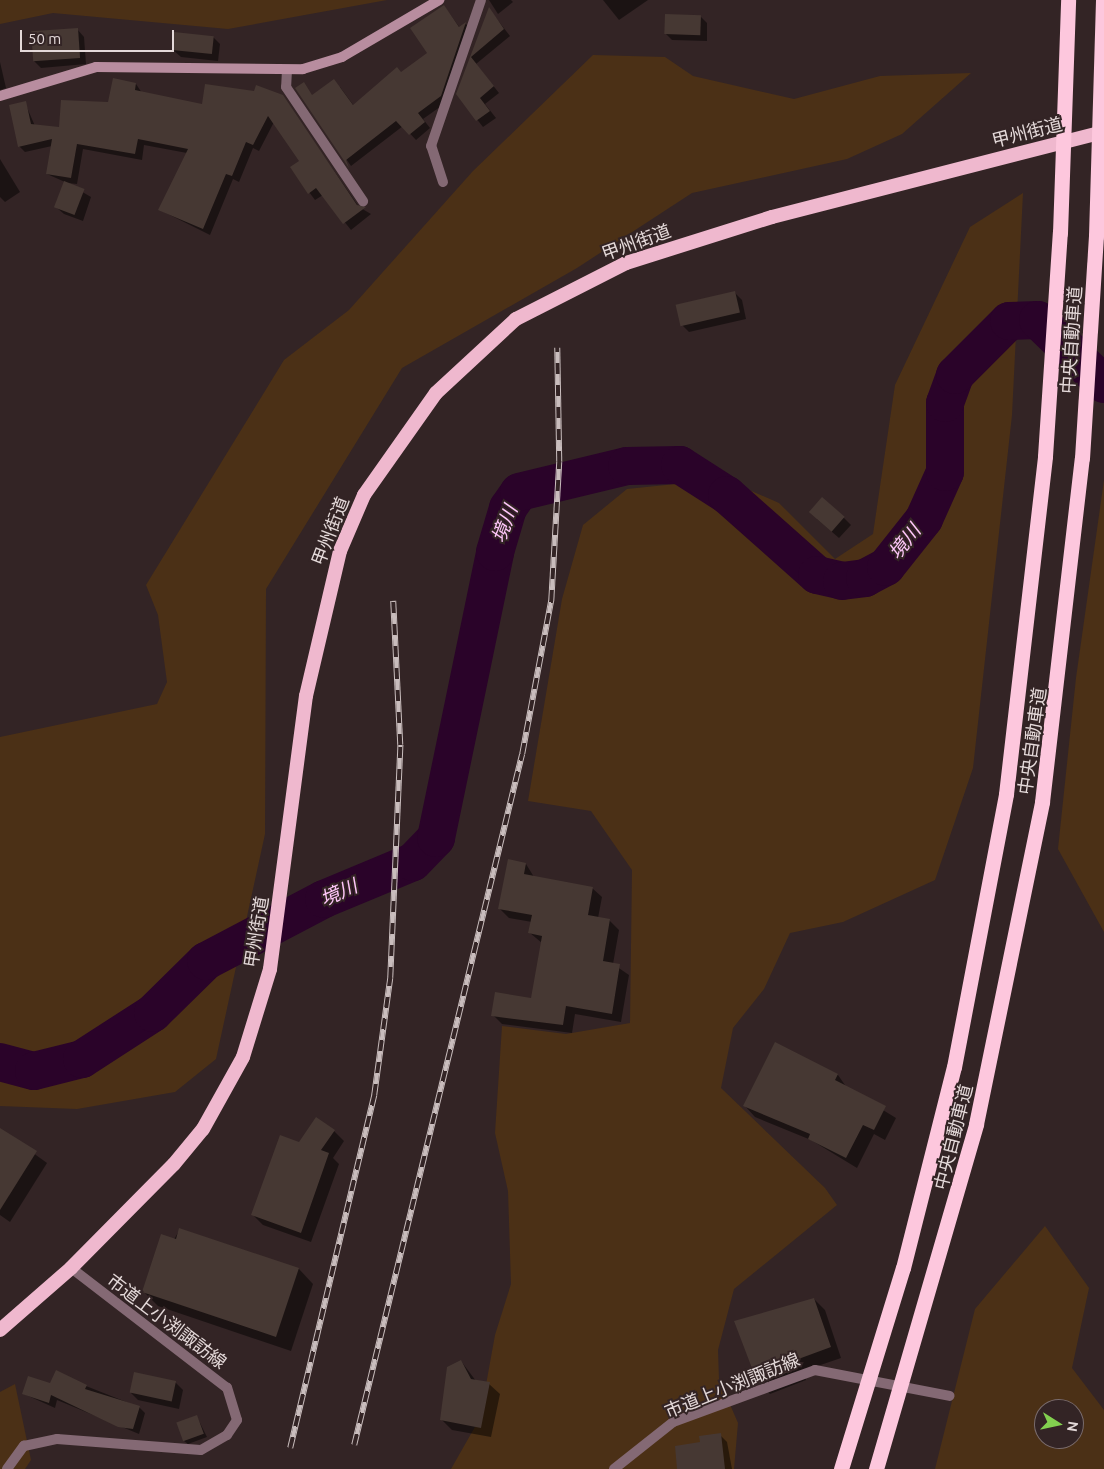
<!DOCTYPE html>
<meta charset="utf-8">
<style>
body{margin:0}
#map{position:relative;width:1104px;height:1469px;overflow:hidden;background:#332425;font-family:Ubuntu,"Noto Sans JP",sans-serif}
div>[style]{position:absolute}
.green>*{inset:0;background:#4b3016}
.shadow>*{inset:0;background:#0007}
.river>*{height:38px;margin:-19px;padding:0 19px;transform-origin:19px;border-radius:19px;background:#2a0329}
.building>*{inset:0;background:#463833;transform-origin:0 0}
.minor>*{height:10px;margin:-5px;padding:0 5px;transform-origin:5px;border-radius:5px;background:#846974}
.secondary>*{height:10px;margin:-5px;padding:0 5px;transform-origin:5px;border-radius:5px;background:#b88d9f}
.trunk>*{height:14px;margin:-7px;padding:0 7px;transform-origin:7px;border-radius:7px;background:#efb8ce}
.motorway>*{height:15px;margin:-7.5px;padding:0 7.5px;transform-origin:7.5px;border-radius:7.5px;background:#fdc7dd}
.rail>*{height:5.5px;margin-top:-2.75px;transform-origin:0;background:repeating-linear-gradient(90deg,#332425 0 11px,#c9bdbd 0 22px);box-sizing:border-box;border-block:1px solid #c9bdbd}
span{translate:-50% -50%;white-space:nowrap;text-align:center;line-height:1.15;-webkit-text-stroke:4px #332425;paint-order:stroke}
.street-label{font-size:18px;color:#e4d9d9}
.water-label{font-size:19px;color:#ffc7fa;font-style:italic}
.north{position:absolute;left:1034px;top:1399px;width:50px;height:50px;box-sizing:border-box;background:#332425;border:1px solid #7a6c6d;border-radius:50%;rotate:100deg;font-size:14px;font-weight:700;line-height:20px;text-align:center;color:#e4d9d9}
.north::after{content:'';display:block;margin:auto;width:18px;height:22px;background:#82d04f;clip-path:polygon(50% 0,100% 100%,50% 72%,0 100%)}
.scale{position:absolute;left:20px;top:30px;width:154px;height:22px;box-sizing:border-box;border:2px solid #e4d9d9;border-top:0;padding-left:6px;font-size:15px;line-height:18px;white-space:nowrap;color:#e4d9d9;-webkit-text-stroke:4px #332425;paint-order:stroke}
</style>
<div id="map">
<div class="green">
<div style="clip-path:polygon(0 0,387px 0,228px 29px,53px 13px,0 24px)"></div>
<div style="clip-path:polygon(593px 55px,665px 57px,693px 76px,794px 99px,880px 76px,971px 73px,902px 134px,847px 159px,692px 193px,577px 268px,402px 368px,266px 589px,265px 834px,216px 1059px,175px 1092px,77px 1109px,0 1106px,0 737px,157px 704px,167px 682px,158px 615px,146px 585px,284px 360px,349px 310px,473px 171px)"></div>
<div style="clip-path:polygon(1023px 193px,1012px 415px,973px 768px,935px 880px,843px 922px,790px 933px,764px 989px,733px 1028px,721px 1088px,825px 1188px,837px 1205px,734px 1289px,718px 1350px,719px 1379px,738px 1423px,734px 1469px,451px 1469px,480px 1418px,495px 1335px,511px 1284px,508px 1191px,495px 1133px,502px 1026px,566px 1034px,630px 1023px,632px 870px,591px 811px,528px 801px,562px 599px,583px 525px,627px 489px,724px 479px,779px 503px,835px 559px,873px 534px,895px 385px,970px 227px)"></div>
<div style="clip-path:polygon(1104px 480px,1104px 932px,1058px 849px,1076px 678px)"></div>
<div style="clip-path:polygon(evenodd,1045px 1226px,1089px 1288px,1072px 1368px,1104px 1410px,1104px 1469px,935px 1469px,975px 1309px,1045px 1226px,1044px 1409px,1074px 1409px,1074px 1439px,1044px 1439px,1044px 1409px)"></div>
<div style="clip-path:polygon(15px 1384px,31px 1460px,25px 1469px,0 1469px,0 1392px)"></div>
</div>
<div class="shadow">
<div style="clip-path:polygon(489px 0,511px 0,513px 2px,498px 14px)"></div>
<div style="clip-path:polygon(603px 0,648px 0,619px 20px)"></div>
<div style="clip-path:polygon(444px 6px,460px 28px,466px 24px,472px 30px,447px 102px,423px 119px,430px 128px,416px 140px,403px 126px,351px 166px,297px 88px,303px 84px,314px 101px,340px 87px,354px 106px,429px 54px)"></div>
<div style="clip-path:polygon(489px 9px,510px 36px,476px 64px,499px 93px,485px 104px,496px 118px,483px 127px,457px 94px)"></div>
<div style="clip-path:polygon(700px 16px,707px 23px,707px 41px,672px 40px,665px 33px)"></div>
<div style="clip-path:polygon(77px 29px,84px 37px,86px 64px,41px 68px,34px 61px)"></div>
<div style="clip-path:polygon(213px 37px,220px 44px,218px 61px,181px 57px,173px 50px)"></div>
<div style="clip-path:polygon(0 62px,6px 88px,0 90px)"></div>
<div style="clip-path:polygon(136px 84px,142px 93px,203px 105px,282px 96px,359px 207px,371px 214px,351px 230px,323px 195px,315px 200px,291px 168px,301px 161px,274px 122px,259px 151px,253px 148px,239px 182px,233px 179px,210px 235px,160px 210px,187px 153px,144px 145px,142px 160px,83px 149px,77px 184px,67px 183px,91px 197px,83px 221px,64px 214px,56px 207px,65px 182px,47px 174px,52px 146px,25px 152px,19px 146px,25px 103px,35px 126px,60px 128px,109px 103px)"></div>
<div style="clip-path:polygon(0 159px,20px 192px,5px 202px,0 197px)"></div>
<div style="clip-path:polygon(735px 293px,742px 300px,746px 319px,689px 332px,682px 325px)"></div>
<div style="clip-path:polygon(844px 518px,851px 525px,839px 538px,817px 519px)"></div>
<div style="clip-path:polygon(526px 864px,534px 877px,592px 888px,602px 897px,598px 918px,609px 920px,619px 930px,613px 964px,629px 975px,621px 1022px,575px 1014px,572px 1033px,502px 1024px,493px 1015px,532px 1000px,542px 943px,530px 933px,532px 922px,509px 918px,500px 909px)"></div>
<div style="clip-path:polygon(776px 1044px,838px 1075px,847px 1088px,896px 1118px,885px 1140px,874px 1134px,857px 1168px,811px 1140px,755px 1117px,745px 1106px)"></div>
<div style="clip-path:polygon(0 1129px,47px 1163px,10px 1222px,0 1215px)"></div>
<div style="clip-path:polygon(334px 1131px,344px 1141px,333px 1158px,339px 1164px,311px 1242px,263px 1225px,253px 1215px,300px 1144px)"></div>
<div style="clip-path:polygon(180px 1229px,299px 1269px,313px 1284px,291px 1351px,158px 1306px,144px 1292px)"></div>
<div style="clip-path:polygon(814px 1299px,825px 1310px,841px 1358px,803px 1371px,806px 1380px,770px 1394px,759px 1383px,736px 1322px)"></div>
<div style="clip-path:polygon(461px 1361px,476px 1381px,489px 1384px,500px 1394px,491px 1437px,452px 1430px,442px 1420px)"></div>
<div style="clip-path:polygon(135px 1373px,176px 1383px,183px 1390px,179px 1409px,138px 1400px,131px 1393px)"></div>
<div style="clip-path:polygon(51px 1384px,86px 1386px,139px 1407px,145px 1413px,139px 1434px,57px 1400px,55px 1408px,24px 1394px)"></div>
<div style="clip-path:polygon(197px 1417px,207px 1437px,188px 1444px,184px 1441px)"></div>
<div style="clip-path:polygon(720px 1435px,727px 1442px,732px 1469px,679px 1469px,701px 1444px)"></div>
</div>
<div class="river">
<div style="left:0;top:1062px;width:35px;rotate:15deg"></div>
<div style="left:34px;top:1071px;width:49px;rotate:-14deg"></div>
<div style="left:82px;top:1059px;width:85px;rotate:-32.9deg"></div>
<div style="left:153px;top:1013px;width:74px;rotate:-44.5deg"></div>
<div style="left:206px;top:961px;width:133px;rotate:-27.7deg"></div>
<div style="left:324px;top:899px;width:96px;rotate:-22.6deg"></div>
<div style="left:413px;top:862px;width:33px;rotate:-46deg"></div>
<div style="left:436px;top:838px;width:292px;rotate:-78.3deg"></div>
<div style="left:495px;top:552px;width:46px;rotate:-73.5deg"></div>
<div style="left:508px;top:508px;width:19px;rotate:-55deg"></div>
<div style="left:519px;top:492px;width:111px;rotate:-13.5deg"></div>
<div style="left:627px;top:466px;width:53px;rotate:-1.1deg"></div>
<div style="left:680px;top:465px;width:56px;rotate:32.6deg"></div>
<div style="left:727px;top:495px;width:120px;rotate:41.6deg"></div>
<div style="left:817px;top:575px;width:26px;rotate:13deg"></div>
<div style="left:842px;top:581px;width:23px;rotate:-7deg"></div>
<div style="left:865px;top:578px;width:24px;rotate:-28deg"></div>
<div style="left:886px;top:567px;width:61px;rotate:-51.6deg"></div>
<div style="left:924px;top:519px;width:51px;rotate:-65.9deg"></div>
<div style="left:945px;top:472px;width:69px;rotate:-90deg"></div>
<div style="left:945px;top:403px;width:30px;rotate:-70deg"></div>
<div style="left:955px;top:375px;width:76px;rotate:-45deg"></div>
<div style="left:1009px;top:321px;width:29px;rotate:-2deg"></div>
<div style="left:1038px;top:320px;width:92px;rotate:44.1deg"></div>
</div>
<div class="building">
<div style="clip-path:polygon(444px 5px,459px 27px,466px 22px,441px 96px,418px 113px,425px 122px,409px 135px,396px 121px,346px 160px,349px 168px,295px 88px,304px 82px,312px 95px,334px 79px,353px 105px,397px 67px,401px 72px,427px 53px,410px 28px)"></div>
<div style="clip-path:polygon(489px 7px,504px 29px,471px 57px,494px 86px,480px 98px,490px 111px,476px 121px,456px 94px)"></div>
<div style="left:665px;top:14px;width:36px;height:20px;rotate:2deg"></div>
<div style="left:78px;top:28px;width:30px;height:47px;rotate:86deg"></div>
<div style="left:174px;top:32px;width:40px;height:18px;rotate:6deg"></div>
<div style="clip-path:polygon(113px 78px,136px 83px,135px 90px,202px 104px,205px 84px,254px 91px,256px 85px,283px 95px,357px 205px,366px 207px,343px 224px,316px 188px,308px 194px,290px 167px,299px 161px,268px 116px,253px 145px,246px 142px,232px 176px,226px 174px,203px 229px,158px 210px,188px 149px,138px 139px,135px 154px,77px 144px,71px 178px,46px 174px,52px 139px,18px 147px,9px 105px,26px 101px,31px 124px,59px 127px,61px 100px,108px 102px)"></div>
<div style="left:64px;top:181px;width:22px;height:28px;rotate:21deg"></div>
<div style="left:735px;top:291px;width:22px;height:61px;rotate:77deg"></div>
<div style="left:822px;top:497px;width:30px;height:20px;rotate:41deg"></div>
<div style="clip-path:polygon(508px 859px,526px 863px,524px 874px,593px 887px,588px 915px,610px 919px,603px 961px,620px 964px,612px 1014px,566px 1006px,563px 1025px,491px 1016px,495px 992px,531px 998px,542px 936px,528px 933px,532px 915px,498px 909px)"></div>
<div style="clip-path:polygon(775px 1042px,838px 1074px,835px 1080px,886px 1106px,874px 1130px,863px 1125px,846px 1158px,808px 1139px,810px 1134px,743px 1106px)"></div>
<div style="clip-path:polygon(316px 1117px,335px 1130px,321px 1150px,329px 1153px,301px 1233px,251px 1215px,280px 1135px,299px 1142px)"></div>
<div style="clip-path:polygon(0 1128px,37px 1151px,0 1210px)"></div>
<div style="clip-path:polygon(179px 1228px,299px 1268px,276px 1337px,142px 1292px,161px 1234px,176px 1239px)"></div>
<div style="clip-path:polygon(814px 1298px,831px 1347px,793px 1361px,796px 1369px,758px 1384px,734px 1321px)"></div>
<div style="clip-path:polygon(461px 1360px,471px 1379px,490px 1382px,481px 1428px,440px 1420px,447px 1367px)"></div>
<div style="clip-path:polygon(56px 1370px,87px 1385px,85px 1389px,140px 1406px,133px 1429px,118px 1427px,51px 1395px,49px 1403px,22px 1394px,28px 1376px,50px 1383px)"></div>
<div style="left:134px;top:1372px;width:43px;height:21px;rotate:12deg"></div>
<div style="left:197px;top:1415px;width:20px;height:22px;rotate:70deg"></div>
<div style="clip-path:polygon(721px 1433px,725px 1469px,677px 1469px,675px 1446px,700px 1442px,699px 1436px)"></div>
</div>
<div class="minor">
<div style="left:287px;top:70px;width:17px;rotate:93deg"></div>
<div style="left:286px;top:87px;width:138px;rotate:56deg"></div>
<div style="left:443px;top:182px;width:38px;rotate:-108deg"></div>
<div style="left:431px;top:146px;width:154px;rotate:-71.1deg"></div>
<div style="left:7px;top:1469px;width:29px;rotate:-54deg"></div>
<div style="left:24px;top:1446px;width:34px;rotate:-12deg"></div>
<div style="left:57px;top:1439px;width:144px;rotate:4.4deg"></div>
<div style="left:201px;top:1450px;width:30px;rotate:-30deg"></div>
<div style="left:227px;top:1435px;width:18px;rotate:-56deg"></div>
<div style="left:237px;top:1420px;width:34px;rotate:-107deg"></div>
<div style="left:227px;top:1388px;width:197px;rotate:-142.4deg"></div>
<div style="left:614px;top:1469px;width:75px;rotate:-38.5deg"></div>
<div style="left:673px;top:1422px;width:151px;rotate:-20.1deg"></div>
<div style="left:815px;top:1370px;width:137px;rotate:10.9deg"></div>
</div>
<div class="secondary">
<div style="left:0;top:96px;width:100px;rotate:-16.8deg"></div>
<div style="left:96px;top:67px;width:207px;rotate:0.6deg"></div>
<div style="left:303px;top:69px;width:41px;rotate:-17.1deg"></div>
<div style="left:342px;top:57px;width:113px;rotate:-30.4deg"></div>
</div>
<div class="trunk">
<div style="left:0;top:1330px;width:94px;rotate:-41.1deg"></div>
<div style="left:71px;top:1268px;width:146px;rotate:-45.3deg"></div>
<div style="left:174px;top:1164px;width:45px;rotate:-50.4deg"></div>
<div style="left:203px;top:1129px;width:82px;rotate:-60.9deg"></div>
<div style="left:243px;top:1057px;width:92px;rotate:-72.9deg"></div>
<div style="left:270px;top:969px;width:275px;rotate:-82.5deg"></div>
<div style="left:306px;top:696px;width:149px;rotate:-76.8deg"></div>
<div style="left:340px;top:551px;width:61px;rotate:-66.8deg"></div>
<div style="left:364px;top:495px;width:125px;rotate:-54.8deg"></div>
<div style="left:436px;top:393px;width:109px;rotate:-42.8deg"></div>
<div style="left:516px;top:319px;width:123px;rotate:-27deg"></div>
<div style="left:626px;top:263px;width:153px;rotate:-17.5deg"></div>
<div style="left:772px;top:217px;width:343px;rotate:-14.4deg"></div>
</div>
<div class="motorway">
<div style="left:841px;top:1469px;width:210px;rotate:-72.9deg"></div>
<div style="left:903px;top:1268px;width:207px;rotate:-75.8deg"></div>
<div style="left:954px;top:1067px;width:278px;rotate:-79.2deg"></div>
<div style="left:1006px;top:794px;width:340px;rotate:-83.4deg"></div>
<div style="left:1045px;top:456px;width:224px;rotate:-86.2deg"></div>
<div style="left:1060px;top:233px;width:233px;rotate:-88deg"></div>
<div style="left:876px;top:1469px;width:359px;rotate:-73.8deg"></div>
<div style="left:976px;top:1124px;width:329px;rotate:-78.4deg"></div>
<div style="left:1042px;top:802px;width:346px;rotate:-83.4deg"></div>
<div style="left:1082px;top:458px;width:222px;rotate:-86.4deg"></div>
<div style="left:1096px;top:236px;width:236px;rotate:-88.3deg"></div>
</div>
<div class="rail">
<div style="left:354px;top:1445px;width:711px;rotate:-76.34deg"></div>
<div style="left:522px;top:754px;width:156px;rotate:-79.3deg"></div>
<div style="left:551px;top:601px;width:139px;rotate:-86.7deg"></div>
<div style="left:559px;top:462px;width:114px;rotate:-91deg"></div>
<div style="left:290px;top:1448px;width:363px;rotate:-76.6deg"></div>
<div style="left:374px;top:1095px;width:118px;rotate:-82.2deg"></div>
<div style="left:390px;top:978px;width:233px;rotate:-87.5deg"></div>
<div style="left:400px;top:745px;width:144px;rotate:-92.8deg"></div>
</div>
<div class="street-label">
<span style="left:1027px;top:132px;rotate:-14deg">甲州街道</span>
<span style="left:636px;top:242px;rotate:-20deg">甲州街道</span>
<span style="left:1071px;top:340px;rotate:-86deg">中央自動車道</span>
<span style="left:330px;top:531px;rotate:-69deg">甲州街道</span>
<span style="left:1032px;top:741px;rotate:-82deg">中央自動車道</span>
<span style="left:256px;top:932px;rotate:-81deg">甲州街道</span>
<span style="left:953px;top:1137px;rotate:-76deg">中央自動車道</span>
<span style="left:167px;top:1321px;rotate:37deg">市道上小渕諏訪線</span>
<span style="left:732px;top:1385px;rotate:-22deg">市道上小渕諏訪線</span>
</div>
<div class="water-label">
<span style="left:505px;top:524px;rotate:-69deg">境川</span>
<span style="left:905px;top:542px;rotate:-52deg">境川</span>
<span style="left:339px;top:893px;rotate:-24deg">境川</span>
</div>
<div class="north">N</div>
<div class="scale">50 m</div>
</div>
